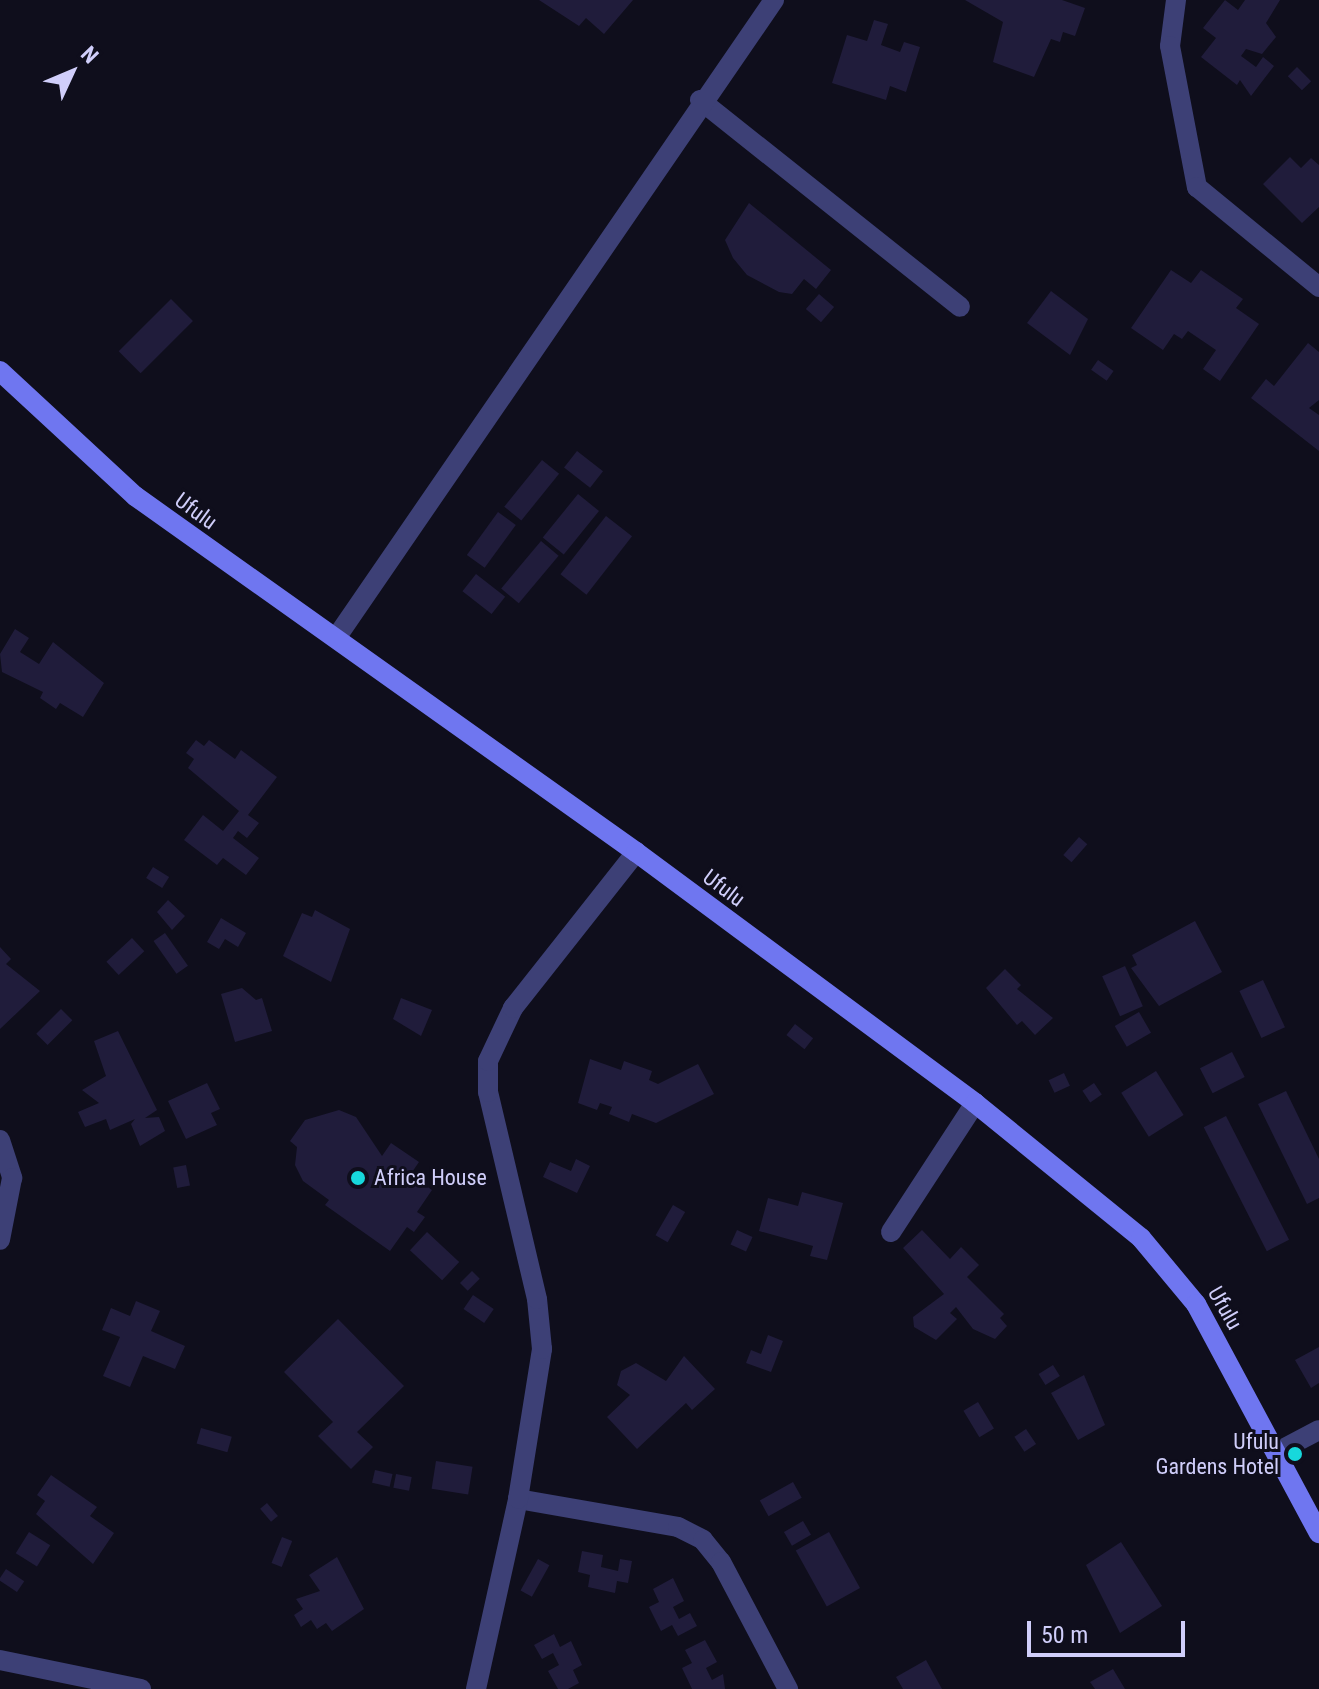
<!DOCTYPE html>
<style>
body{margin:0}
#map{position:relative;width:1319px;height:1689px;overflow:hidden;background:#0f0e1c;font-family:"Roboto Condensed",sans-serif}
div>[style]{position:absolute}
.building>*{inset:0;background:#201c3b;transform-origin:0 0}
.street>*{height:20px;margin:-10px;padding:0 10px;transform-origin:10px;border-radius:10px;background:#3d4076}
.secondary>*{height:20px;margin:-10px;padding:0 10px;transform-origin:10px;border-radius:10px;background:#6f76f0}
.dots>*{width:22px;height:22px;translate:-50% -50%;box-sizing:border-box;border:4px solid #0f0e1c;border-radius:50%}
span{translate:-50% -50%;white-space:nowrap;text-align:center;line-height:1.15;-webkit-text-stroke:6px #0f0e1c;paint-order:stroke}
.street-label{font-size:22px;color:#d0cefa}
.poi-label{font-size:22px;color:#d0cefa}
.left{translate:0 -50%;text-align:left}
.right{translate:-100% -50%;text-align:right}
.north{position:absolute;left:32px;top:32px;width:80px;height:80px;-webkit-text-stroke:6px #0f0e1c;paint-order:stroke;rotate:46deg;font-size:22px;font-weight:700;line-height:32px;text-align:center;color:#d0cefa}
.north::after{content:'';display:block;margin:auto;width:28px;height:36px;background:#d0cefa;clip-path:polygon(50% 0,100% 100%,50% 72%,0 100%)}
.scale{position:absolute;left:1027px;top:1621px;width:158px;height:36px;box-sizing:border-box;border:4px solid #d0cefa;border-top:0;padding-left:10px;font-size:24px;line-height:28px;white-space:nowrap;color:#d0cefa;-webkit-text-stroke:6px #0f0e1c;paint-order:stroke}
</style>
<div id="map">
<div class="building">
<div style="clip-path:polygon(539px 0,633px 0,604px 34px,586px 18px,579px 26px)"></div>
<div style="clip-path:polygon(965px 0,1062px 0,1085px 8px,1075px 36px,1063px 32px,1060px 42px,1051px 39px,1034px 77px,993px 62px,1003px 22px)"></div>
<div style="clip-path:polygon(1225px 0,1238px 10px,1245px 0,1280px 0,1266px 23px,1276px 37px,1262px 54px,1246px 49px,1241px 56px,1256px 67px,1263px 57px,1274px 66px,1251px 96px,1240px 80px,1237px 85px,1201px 57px,1216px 38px,1203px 28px)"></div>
<div style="clip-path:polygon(874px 20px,888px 24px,881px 45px,900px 52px,904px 42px,920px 47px,906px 92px,890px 86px,886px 100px,832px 83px,847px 35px,867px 41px)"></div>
<div style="left:1297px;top:67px;width:20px;height:13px;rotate:45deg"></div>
<div style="clip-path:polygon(1290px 157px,1301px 168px,1311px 158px,1319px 165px,1319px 207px,1302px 223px,1263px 184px)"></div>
<div style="clip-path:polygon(749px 203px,831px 270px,816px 289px,804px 279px,792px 294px,779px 292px,747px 275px,733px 258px,725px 240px)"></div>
<div style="clip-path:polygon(1171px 270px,1191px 283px,1201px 270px,1243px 299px,1236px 308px,1259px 324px,1220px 381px,1203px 369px,1216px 350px,1188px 331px,1182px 339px,1174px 334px,1163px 350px,1131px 328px)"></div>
<div style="clip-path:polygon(1051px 291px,1088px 319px,1070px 355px,1027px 323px)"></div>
<div style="left:819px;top:294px;width:20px;height:20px;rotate:41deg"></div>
<div style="left:171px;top:299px;width:31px;height:74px;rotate:45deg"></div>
<div style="clip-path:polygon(1308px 343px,1319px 352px,1319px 400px,1309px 408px,1319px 415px,1319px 451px,1251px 398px,1266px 379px,1274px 386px)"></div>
<div style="left:1098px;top:360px;width:19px;height:12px;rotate:35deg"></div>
<div style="left:577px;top:451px;width:33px;height:21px;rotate:38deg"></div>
<div style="left:542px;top:460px;width:22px;height:60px;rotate:39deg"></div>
<div style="left:578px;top:494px;width:27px;height:56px;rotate:39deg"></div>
<div style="left:498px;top:512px;width:22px;height:53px;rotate:36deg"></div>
<div style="left:606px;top:516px;width:33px;height:74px;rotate:38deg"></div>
<div style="left:541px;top:541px;width:23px;height:62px;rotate:40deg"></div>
<div style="left:476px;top:574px;width:37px;height:22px;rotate:38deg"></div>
<div style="clip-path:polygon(15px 629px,29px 638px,20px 652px,39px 664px,53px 642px,104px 683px,83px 717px,60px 703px,56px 709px,40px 698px,43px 692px,2px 672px,0 654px)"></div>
<div style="clip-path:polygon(196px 740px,204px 746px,209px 740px,235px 759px,241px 750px,277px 777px,248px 815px,259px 823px,247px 838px,238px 831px,233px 838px,259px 858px,246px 875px,223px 858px,217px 865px,184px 840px,203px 815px,223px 831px,239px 811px,188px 768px,194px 759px,186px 753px)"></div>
<div style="left:1079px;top:837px;width:11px;height:24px;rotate:41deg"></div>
<div style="left:153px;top:867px;width:19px;height:13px;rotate:32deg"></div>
<div style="clip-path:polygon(168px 900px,185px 916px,172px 930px,157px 912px)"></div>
<div style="clip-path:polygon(315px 910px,350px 929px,331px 982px,283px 956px,302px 913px,312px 917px)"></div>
<div style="clip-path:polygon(221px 918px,246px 933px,238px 947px,225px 939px,219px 949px,207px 942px)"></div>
<div style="clip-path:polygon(1195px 921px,1222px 972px,1159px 1006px,1131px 968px,1137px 965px,1132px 955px)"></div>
<div style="left:165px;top:933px;width:40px;height:14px;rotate:55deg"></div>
<div style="left:132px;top:938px;width:18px;height:35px;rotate:47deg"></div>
<div style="clip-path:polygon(0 947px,11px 959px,6px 964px,40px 991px,0 1029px)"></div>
<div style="left:1125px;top:966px;width:44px;height:25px;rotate:66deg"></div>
<div style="clip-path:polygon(1005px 969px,1021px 985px,1017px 989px,1053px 1018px,1035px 1035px,1022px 1021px,1017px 1025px,986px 988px)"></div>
<div style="left:1263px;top:980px;width:52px;height:26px;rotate:65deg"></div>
<div style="clip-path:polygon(242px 988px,256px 1000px,262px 998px,272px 1031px,235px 1042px,221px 994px)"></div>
<div style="clip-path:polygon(401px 998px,432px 1010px,421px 1036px,393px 1019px)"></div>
<div style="left:61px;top:1009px;width:16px;height:35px;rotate:45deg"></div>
<div style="left:1139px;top:1012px;width:24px;height:28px;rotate:60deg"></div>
<div style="left:795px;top:1024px;width:23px;height:14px;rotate:38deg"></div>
<div style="clip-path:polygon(118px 1031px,157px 1110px,145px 1118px,159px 1117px,165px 1131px,140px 1146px,131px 1124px,135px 1119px,110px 1130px,106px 1119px,85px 1127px,78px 1112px,99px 1103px,82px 1090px,106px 1076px,94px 1041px)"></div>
<div style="left:1232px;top:1052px;width:28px;height:36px;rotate:63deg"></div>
<div style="clip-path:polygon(590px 1059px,621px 1070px,624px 1061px,652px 1071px,649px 1080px,658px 1084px,698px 1064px,714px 1094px,656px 1123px,632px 1114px,629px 1122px,609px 1114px,612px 1107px,600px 1103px,597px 1110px,578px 1103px)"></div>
<div style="left:1156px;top:1071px;width:52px;height:41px;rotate:58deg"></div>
<div style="left:1064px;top:1073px;width:14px;height:17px;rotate:65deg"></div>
<div style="clip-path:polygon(207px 1083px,220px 1109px,211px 1113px,217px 1125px,186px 1139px,168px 1101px)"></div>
<div style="left:1094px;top:1083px;width:14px;height:14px;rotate:56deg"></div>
<div style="clip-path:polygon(1286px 1091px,1319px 1159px,1319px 1198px,1307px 1204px,1258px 1104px)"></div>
<div style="clip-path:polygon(339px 1110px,356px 1117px,382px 1156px,391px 1143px,419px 1162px,410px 1175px,432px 1190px,417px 1212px,425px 1217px,414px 1232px,407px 1227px,390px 1251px,325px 1205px,329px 1200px,303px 1181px,295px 1165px,297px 1147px,290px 1141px,305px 1120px)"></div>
<div style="left:1226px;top:1116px;width:139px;height:25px;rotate:63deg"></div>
<div style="clip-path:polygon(576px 1159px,590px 1166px,577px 1193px,543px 1177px,550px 1162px,571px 1171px)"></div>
<div style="left:186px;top:1165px;width:21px;height:13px;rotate:79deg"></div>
<div style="clip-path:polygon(802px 1192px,843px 1203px,827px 1260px,810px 1256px,813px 1246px,759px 1231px,768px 1198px,798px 1206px)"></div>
<div style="left:673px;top:1205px;width:14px;height:35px;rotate:30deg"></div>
<div style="left:737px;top:1230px;width:17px;height:16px;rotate:24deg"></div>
<div style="clip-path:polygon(922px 1230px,950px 1259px,961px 1247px,979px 1265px,967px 1277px,1004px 1314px,1000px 1318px,1007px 1326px,995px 1339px,973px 1329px,956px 1307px,950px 1313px,957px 1319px,936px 1340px,914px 1327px,913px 1317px,944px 1294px,903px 1248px)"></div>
<div style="left:427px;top:1232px;width:44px;height:25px;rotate:43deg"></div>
<div style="left:472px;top:1271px;width:11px;height:17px;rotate:45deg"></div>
<div style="left:473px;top:1295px;width:25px;height:17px;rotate:34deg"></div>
<div style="clip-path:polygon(136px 1301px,160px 1311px,151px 1331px,185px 1346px,175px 1369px,143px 1356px,130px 1387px,103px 1376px,120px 1337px,102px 1330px,111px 1308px,130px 1316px)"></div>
<div style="clip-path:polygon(338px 1319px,404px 1386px,357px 1432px,373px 1447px,351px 1469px,318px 1436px,333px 1422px,284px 1372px)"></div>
<div style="clip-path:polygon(768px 1335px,783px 1341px,771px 1372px,746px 1363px,751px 1350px,761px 1354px)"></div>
<div style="clip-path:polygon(1319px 1347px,1319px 1383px,1311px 1388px,1295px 1360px)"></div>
<div style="clip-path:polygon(684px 1356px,715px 1389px,692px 1410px,686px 1403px,637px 1449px,607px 1417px,630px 1395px,617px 1385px,621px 1371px,636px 1363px,666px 1381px)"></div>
<div style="left:1053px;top:1365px;width:13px;height:17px;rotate:58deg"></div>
<div style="clip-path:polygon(1084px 1375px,1105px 1425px,1078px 1440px,1051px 1393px)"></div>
<div style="left:978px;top:1402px;width:31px;height:17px;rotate:59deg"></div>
<div style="left:201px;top:1428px;width:32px;height:16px;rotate:16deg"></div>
<div style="left:1026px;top:1429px;width:18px;height:14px;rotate:56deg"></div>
<div style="left:436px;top:1461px;width:37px;height:28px;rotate:9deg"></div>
<div style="left:375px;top:1470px;width:18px;height:13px;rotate:13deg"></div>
<div style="left:396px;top:1474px;width:16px;height:14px;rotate:11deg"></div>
<div style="clip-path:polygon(51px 1475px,97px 1507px,90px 1516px,114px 1533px,93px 1564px,36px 1514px,45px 1501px,37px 1495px)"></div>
<div style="left:793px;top:1482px;width:18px;height:38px;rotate:61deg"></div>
<div style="left:267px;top:1503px;width:17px;height:9px;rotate:50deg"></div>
<div style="left:803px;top:1521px;width:16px;height:22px;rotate:60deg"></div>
<div style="left:29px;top:1532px;width:25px;height:25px;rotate:32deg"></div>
<div style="left:829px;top:1532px;width:64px;height:38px;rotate:61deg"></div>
<div style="left:282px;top:1537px;width:11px;height:28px;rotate:22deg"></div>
<div style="clip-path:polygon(1121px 1542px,1162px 1606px,1120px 1633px,1086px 1565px)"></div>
<div style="clip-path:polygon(582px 1551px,603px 1555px,601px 1567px,618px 1571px,620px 1559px,632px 1561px,628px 1583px,617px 1581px,615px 1593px,588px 1587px,590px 1575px,578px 1572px)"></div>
<div style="clip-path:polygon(337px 1557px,364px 1609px,332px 1631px,326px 1623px,317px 1629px,311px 1620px,301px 1627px,294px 1615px,303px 1609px,296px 1599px,320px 1591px,309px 1575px)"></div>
<div style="left:538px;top:1559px;width:13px;height:36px;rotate:29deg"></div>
<div style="left:6px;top:1569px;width:22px;height:13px;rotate:34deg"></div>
<div style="clip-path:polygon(673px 1578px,684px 1601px,673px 1607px,679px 1619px,690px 1613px,697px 1626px,678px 1636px,672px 1625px,661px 1631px,649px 1607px,659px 1602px,653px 1589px)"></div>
<div style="clip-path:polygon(554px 1634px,560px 1647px,571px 1641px,582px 1665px,573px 1670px,579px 1683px,568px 1689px,558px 1689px,548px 1671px,559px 1665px,553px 1653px,542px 1659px,534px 1645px)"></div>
<div style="clip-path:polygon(705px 1640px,717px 1662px,706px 1668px,712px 1680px,723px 1674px,725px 1689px,692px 1689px,682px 1668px,692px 1663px,685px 1650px)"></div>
<div style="clip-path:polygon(926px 1660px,942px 1689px,903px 1689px,896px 1677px)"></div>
<div style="clip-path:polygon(1113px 1669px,1125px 1689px,1095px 1689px,1090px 1682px)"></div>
</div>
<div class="street">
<div style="left:1176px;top:0;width:46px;rotate:97.4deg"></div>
<div style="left:1170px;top:46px;width:144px;rotate:79.2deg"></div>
<div style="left:1197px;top:187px;width:158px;rotate:39.3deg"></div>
<div style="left:700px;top:100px;width:332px;rotate:38.5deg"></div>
<div style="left:336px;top:638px;width:774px;rotate:-55.53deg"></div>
<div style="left:0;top:1140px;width:40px;rotate:72deg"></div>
<div style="left:12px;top:1178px;width:63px;rotate:101deg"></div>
<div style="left:891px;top:1232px;width:154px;rotate:-56.9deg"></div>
<div style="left:1277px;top:1452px;width:47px;rotate:-27.6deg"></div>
<div style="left:518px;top:1499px;width:162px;rotate:9.9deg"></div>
<div style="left:678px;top:1527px;width:28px;rotate:27deg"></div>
<div style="left:703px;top:1540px;width:28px;rotate:51deg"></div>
<div style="left:721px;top:1562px;width:144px;rotate:62.2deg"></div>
<div style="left:0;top:1660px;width:144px;rotate:11.6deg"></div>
<div style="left:476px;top:1689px;width:195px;rotate:-77.5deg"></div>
<div style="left:518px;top:1499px;width:152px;rotate:-80.9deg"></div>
<div style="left:542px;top:1349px;width:50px;rotate:-95.7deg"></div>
<div style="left:537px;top:1299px;width:213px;rotate:-103.3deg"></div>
<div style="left:488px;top:1092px;width:31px;rotate:-90deg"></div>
<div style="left:488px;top:1061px;width:59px;rotate:-64.7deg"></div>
<div style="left:513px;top:1008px;width:199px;rotate:-51.7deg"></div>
</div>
<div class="secondary">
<div style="left:0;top:371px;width:184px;rotate:42.8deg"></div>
<div style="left:135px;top:496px;width:615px;rotate:35.4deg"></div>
<div style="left:636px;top:852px;width:422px;rotate:36.5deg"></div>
<div style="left:975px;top:1103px;width:214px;rotate:39.1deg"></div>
<div style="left:1141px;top:1238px;width:86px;rotate:50.2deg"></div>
<div style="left:1196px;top:1304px;width:260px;rotate:61.8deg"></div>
</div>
<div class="dots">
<div style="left:358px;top:1178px;background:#17d8dc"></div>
<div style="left:1295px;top:1454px;background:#17d8dc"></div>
</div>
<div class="street-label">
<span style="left:196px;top:511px;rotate:36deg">Ufulu</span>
<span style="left:724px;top:888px;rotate:37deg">Ufulu</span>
<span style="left:1225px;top:1308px;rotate:60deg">Ufulu</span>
</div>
<div class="poi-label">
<span class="left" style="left:374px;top:1178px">Africa House</span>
<span class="right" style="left:1279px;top:1454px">Ufulu<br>Gardens Hotel</span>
</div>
<div class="north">N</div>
<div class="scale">50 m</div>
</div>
